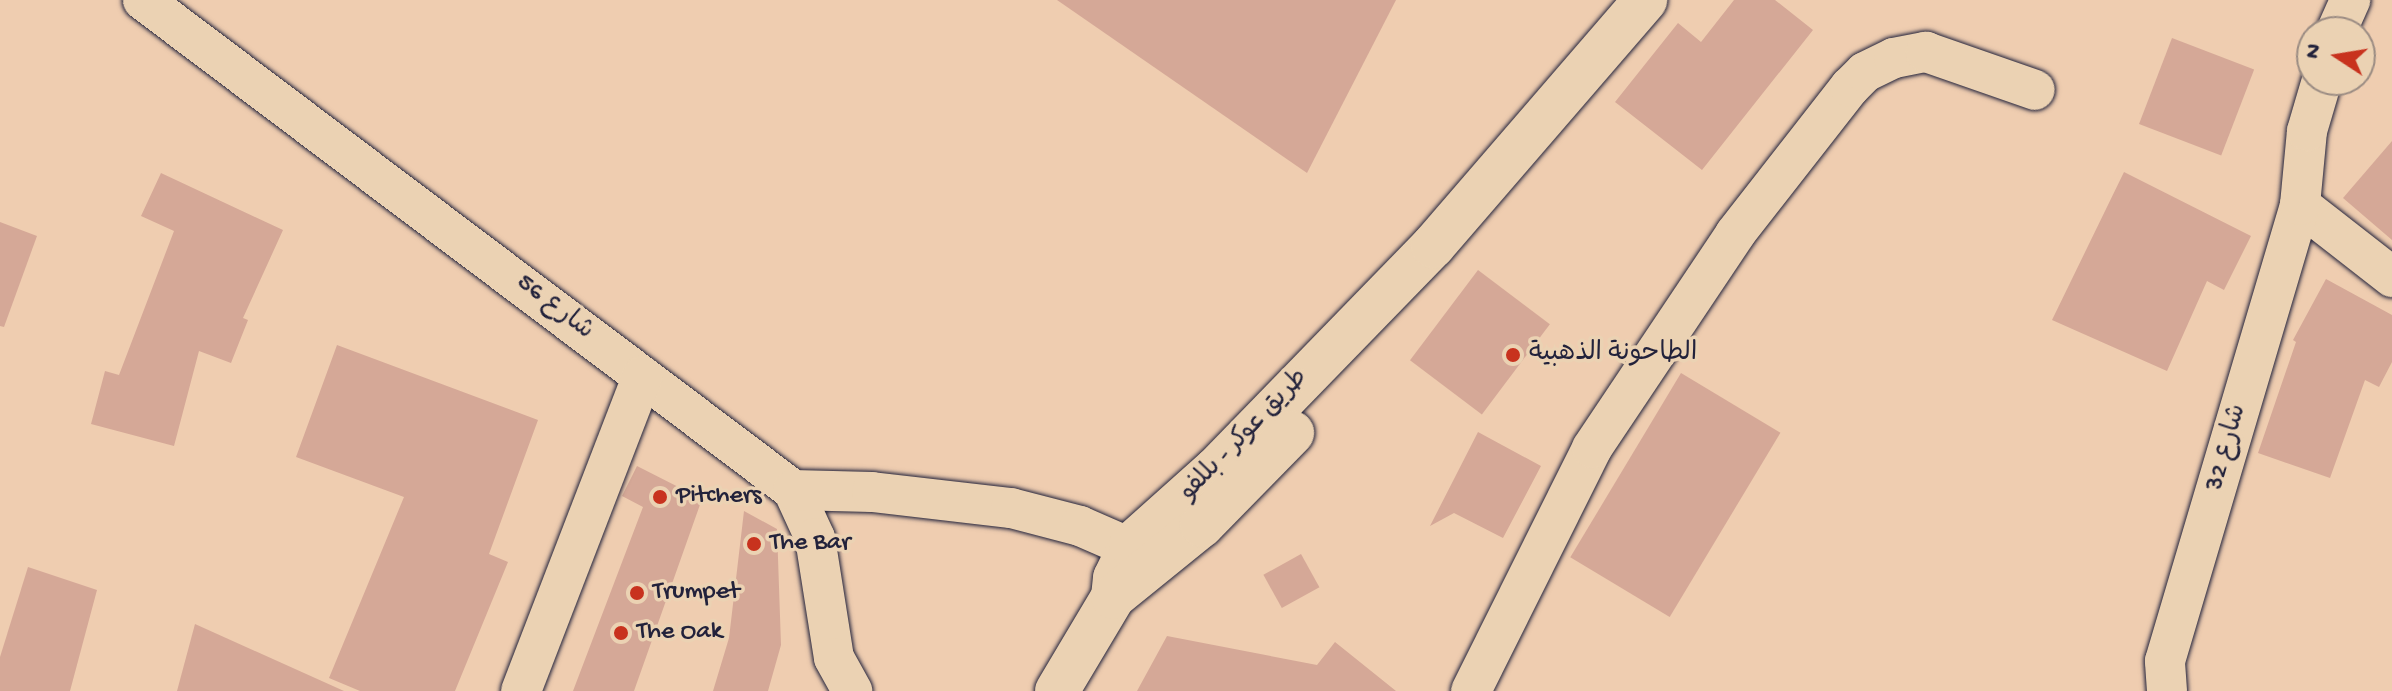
<!DOCTYPE html>
<meta charset="utf-8">
<style>
body{margin:0}
#map{position:relative;width:2392px;height:691px;overflow:hidden;background:#efcdb0;font-family:"Gochi Hand","Playpen Sans Arabic",sans-serif}
div>[style]{position:absolute}
.building>*{inset:0;background:#d5a897;transform-origin:0 0}
.roads{filter:drop-shadow(0 0 2px #22223b) drop-shadow(0 0 2px #22223b)}
.street>*{height:40px;margin:-20px;padding:0 20px;transform-origin:20px;border-radius:20px;background:#ebd2b3}
.secondary>*{height:44px;margin:-22px;padding:0 22px;transform-origin:22px;border-radius:22px;background:#ebd2b3}
.dots>*{width:22px;height:22px;translate:-50% -50%;box-sizing:border-box;border:4px solid #ebd2b3;border-radius:50%}
span{translate:-50% -50%;white-space:nowrap;text-align:center;line-height:1.15;-webkit-text-stroke:7px #ebd2b3;paint-order:stroke}
.street-label{font-size:26px;color:#22223b}
.poi-label{font-size:26px;color:#22223b}
.left{translate:0 -50%;text-align:left}
.north{position:absolute;left:2296px;top:16px;width:80px;height:80px;box-sizing:border-box;background:#ebd2b3;border:2px solid #9b8c83;border-radius:50%;rotate:282deg;font-size:22px;font-weight:700;line-height:32px;text-align:center;color:#22223b}
.north::after{content:'';display:block;margin:auto;width:28px;height:36px;background:#c8321e;clip-path:polygon(50% 0,100% 100%,50% 72%,0 100%)}
</style>
<div id="map">
<div class="building">
<div style="clip-path:polygon(1057px 0,1396px 0,1307px 173px)"></div>
<div style="clip-path:polygon(1734px 0,1775px 0,1813px 30px,1702px 170px,1615px 102px,1678px 23px,1701px 42px)"></div>
<div style="left:2172px;top:38px;width:88px;height:92px;rotate:21deg"></div>
<div style="clip-path:polygon(2392px 141px,2392px 240px,2343px 198px)"></div>
<div style="clip-path:polygon(2124px 172px,2251px 236px,2224px 290px,2207px 281px,2167px 371px,2052px 320px)"></div>
<div style="clip-path:polygon(161px 173px,283px 230px,243px 318px,248px 320px,231px 363px,199px 351px,174px 446px,91px 424px,105px 371px,119px 375px,174px 231px,141px 216px)"></div>
<div style="clip-path:polygon(0 222px,37px 236px,4px 327px,0 326px)"></div>
<div style="left:1478px;top:270px;width:90px;height:113px;rotate:37deg"></div>
<div style="clip-path:polygon(2326px 279px,2392px 315px,2392px 362px,2379px 387px,2365px 380px,2330px 478px,2258px 453px,2296px 342px,2293px 340px)"></div>
<div style="clip-path:polygon(337px 345px,538px 420px,489px 554px,508px 562px,455px 691px,360px 691px,329px 678px,404px 497px,296px 457px)"></div>
<div style="left:1681px;top:373px;width:116px;height:215px;rotate:31deg"></div>
<div style="clip-path:polygon(1478px 432px,1541px 466px,1503px 538px,1454px 513px,1430px 526px)"></div>
<div style="clip-path:polygon(637px 466px,702px 499px,634px 691px,573px 691px,643px 507px,622px 496px)"></div>
<div style="clip-path:polygon(744px 511px,777px 529px,781px 645px,768px 691px,713px 691px,729px 638px)"></div>
<div style="left:1301px;top:554px;width:38px;height:43px;rotate:61deg"></div>
<div style="clip-path:polygon(28px 567px,97px 590px,70px 691px,0 691px,0 657px)"></div>
<div style="clip-path:polygon(195px 624px,344px 691px,177px 691px)"></div>
<div style="clip-path:polygon(1167px 636px,1317px 665px,1335px 642px,1396px 691px,1137px 691px)"></div>
</div>
<div class="roads">
<div class="street">
<div style="left:143px;top:0;width:814px;rotate:37.01deg"></div>
<div style="left:793px;top:490px;width:53px;rotate:65.4deg"></div>
<div style="left:815px;top:538px;width:121px;rotate:81deg"></div>
<div style="left:834px;top:658px;width:38px;rotate:61deg"></div>
<div style="left:2336px;top:32px;width:35px;rotate:-66deg"></div>
<div style="left:2300px;top:205px;width:117px;rotate:38deg"></div>
<div style="left:793px;top:490px;width:79px;rotate:1.5deg"></div>
<div style="left:872px;top:492px;width:140px;rotate:6.6deg"></div>
<div style="left:1011px;top:508px;width:71px;rotate:14.6deg"></div>
<div style="left:1080px;top:526px;width:85px;rotate:23.6deg"></div>
<div style="left:521px;top:691px;width:337px;rotate:-68.9deg"></div>
<div style="left:1471px;top:691px;width:271px;rotate:-63.5deg"></div>
<div style="left:1592px;top:448px;width:257px;rotate:-56.2deg"></div>
<div style="left:1735px;top:234px;width:187px;rotate:-52deg"></div>
<div style="left:1850px;top:87px;width:21px;rotate:-45deg"></div>
<div style="left:1865px;top:72px;width:32px;rotate:-26deg"></div>
<div style="left:1894px;top:58px;width:33px;rotate:-11deg"></div>
<div style="left:1926px;top:52px;width:115px;rotate:19.2deg"></div>
<div style="left:2167px;top:691px;width:30px;rotate:-94deg"></div>
<div style="left:2165px;top:661px;width:476px;rotate:-73.5deg"></div>
<div style="left:2300px;top:205px;width:74px;rotate:-84.6deg"></div>
<div style="left:2307px;top:131px;width:53px;rotate:-73.6deg"></div>
</div>
<div class="secondary">
<div style="left:1113px;top:597px;width:19px;rotate:-84deg"></div>
<div style="left:1115px;top:578px;width:37px;rotate:-64deg"></div>
<div style="left:1131px;top:545px;width:114px;rotate:-41.8deg"></div>
<div style="left:1216px;top:469px;width:311px;rotate:-45.8deg"></div>
<div style="left:1433px;top:246px;width:325px;rotate:-49.2deg"></div>
<div style="left:1057px;top:691px;width:109px;rotate:-59.2deg"></div>
<div style="left:1113px;top:597px;width:114px;rotate:-39deg"></div>
<div style="left:1202px;top:525px;width:129px;rotate:-45.6deg"></div>
</div>
</div>
<div class="dots">
<div style="left:1513px;top:355px;background:#c8321e"></div>
<div style="left:660px;top:497px;background:#c8321e"></div>
<div style="left:754px;top:544px;background:#c8321e"></div>
<div style="left:637px;top:593px;background:#c8321e"></div>
<div style="left:621px;top:633px;background:#c8321e"></div>
</div>
<div class="street-label">
<span style="left:554px;top:308px;rotate:38deg">شارع 56</span>
<span style="left:1245px;top:436px;rotate:-46deg">طريق عوكر - بللفو</span>
<span style="left:2228px;top:448px;rotate:-74deg">شارع 32</span>
</div>
<div class="poi-label">
<span class="left" style="left:1529px;top:355px">الطاحونة الذهبية</span>
<span class="left" style="left:676px;top:497px">Pitchers</span>
<span class="left" style="left:770px;top:544px">The Bar</span>
<span class="left" style="left:653px;top:593px">Trumpet</span>
<span class="left" style="left:637px;top:633px">The Oak</span>
</div>
<div class="north">N</div>
</div>
